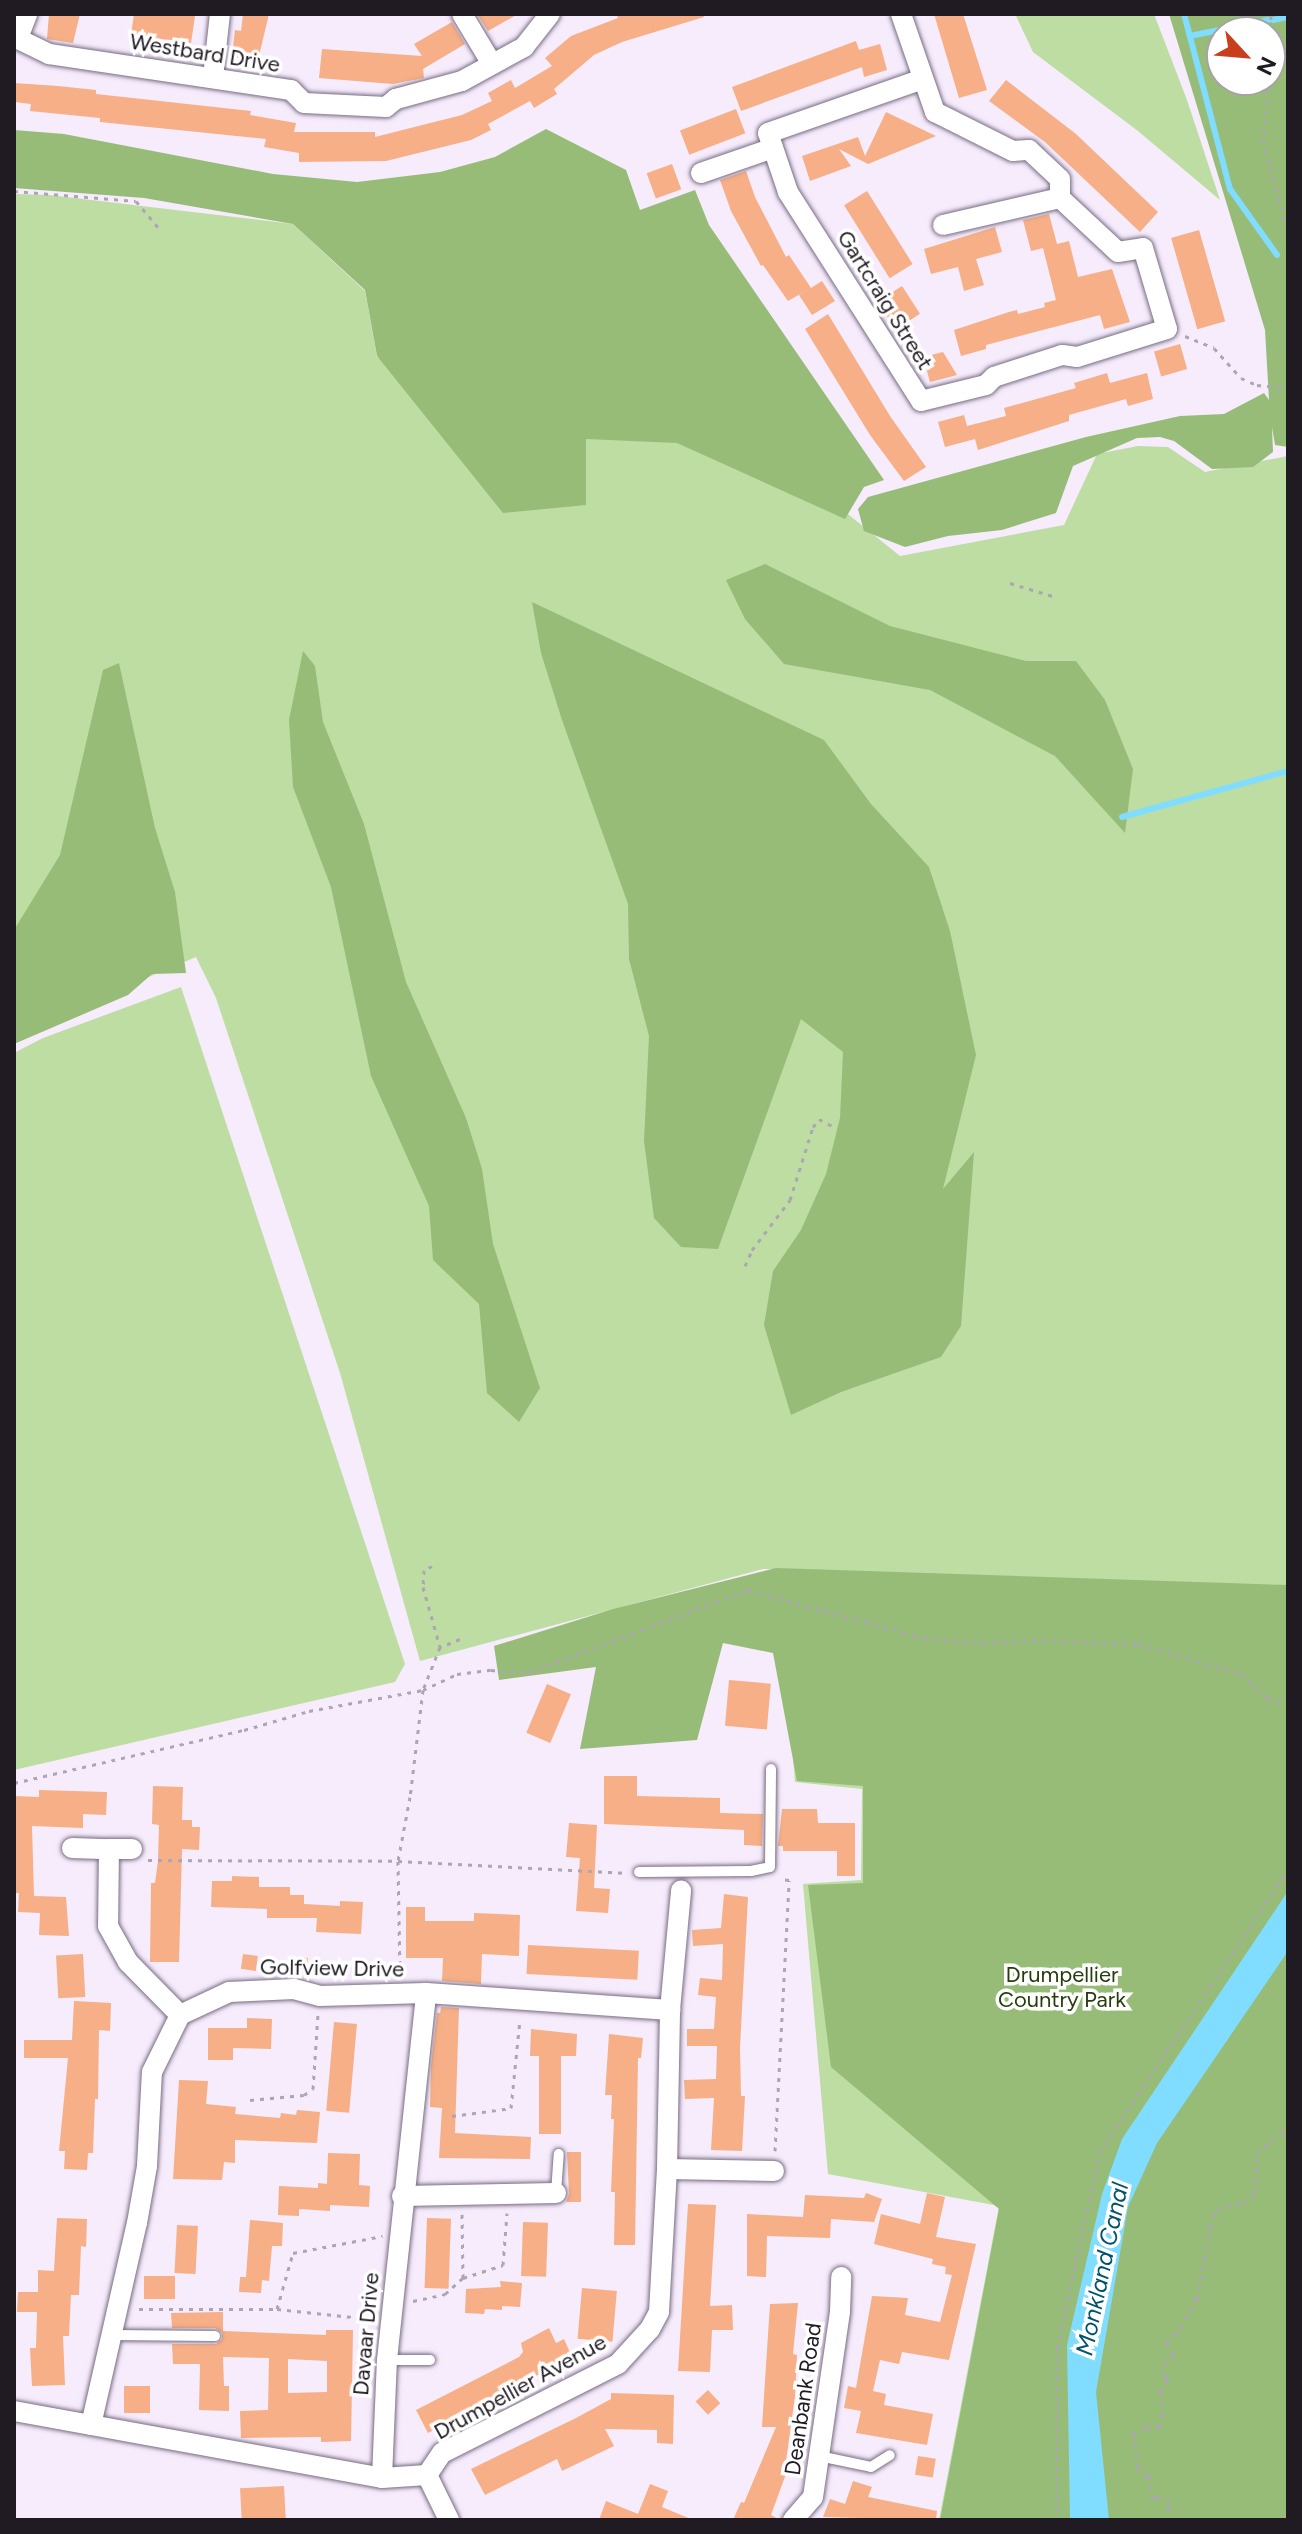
<!DOCTYPE html>
<style>
body{margin:0}
#map{position:relative;width:1302px;height:2534px;overflow:hidden;background:#f6ecfc;font-family:Figtree,sans-serif}
div>[style]{position:absolute}
.green>*{inset:0;background:#bddda3}
.forest>*{inset:0;background:#97bc78}
.water>*{inset:0;background:#80ddff}
.stream>*{height:6px;margin:-3px;padding:0 3px;transform-origin:3px;border-radius:3px;background:#80ddff}
.building>*{inset:0;background:#f6af86;transform-origin:0 0}
.path>*{height:3px;margin-top:-1.5px;transform-origin:0;background:repeating-linear-gradient(90deg,#aea5b3 0 4px,transparent 0 10px)}
.roads{filter:drop-shadow(0 0 2px #786b82) drop-shadow(0 0 2px #786b82)}
.lane>*{height:10px;margin:-5px;padding:0 5px;transform-origin:5px;border-radius:5px;background:#fff}
.street>*{height:20px;margin:-10px;padding:0 10px;transform-origin:10px;border-radius:10px;background:#fff}
span{translate:-50% -50%;white-space:nowrap;text-align:center;line-height:1.15;-webkit-text-stroke:7px #fff;paint-order:stroke}
.street-label{font-size:22px;color:#201a23}
.park-label{font-size:22px;color:#263d0c}
.water-label{font-size:24px;color:#005369;font-style:italic}
.frame{position:absolute;inset:0;border:16px solid #201a23;pointer-events:none}
.north{position:absolute;left:1206px;top:16px;width:80px;height:80px;box-sizing:border-box;background:#fff;border:2px solid #a6a3a7;border-radius:50%;rotate:116deg;font-size:22px;font-weight:700;line-height:32px;text-align:center;color:#201a23}
.north::after{content:'';display:block;margin:auto;width:28px;height:36px;background:#c93f1e;clip-path:polygon(50% 0,100% 100%,50% 72%,0 100%)}
</style>
<div id="map">
<div class="green">
<div style="clip-path:polygon(1015px 14px,1154px 14px,1187px 100px,1220px 200px,1138px 131px,1033px 52px)"></div>
<div style="clip-path:polygon(14px 194px,49px 195px,293px 224px,365px 291px,377px 357px,552px 437px,741px 428px,900px 556px,1064px 525px,1097px 454px,1138px 446px,1168px 447px,1205px 472px,1288px 456px,1288px 2520px,939px 2520px,999px 2206px,828px 2174px,803px 1884px,861px 1880px,862px 1789px,795px 1782px,778px 1569px,763px 1569px,420px 1661px,340px 1373px,216px 998px,196px 957px,14px 1034px)"></div>
<div style="clip-path:polygon(181px 987px,405px 1664px,395px 1682px,14px 1770px,14px 1053px,43px 1038px)"></div>
</div>
<div class="forest">
<div style="clip-path:polygon(evenodd,1169px 14px,1288px 14px,1288px 447px,1275px 445px,1272px 427px,1273px 452px,1253px 467px,1212px 469px,1174px 441px,1160px 437px,1137px 438px,1073px 466px,1056px 513px,1002px 530px,948px 536px,905px 547px,864px 531px,858px 509px,868px 497px,1086px 437px,1180px 416px,1224px 414px,1264px 393px,1269px 400px,1265px 330px,1169px 14px,1270px 32px,1270px 80px,1222px 80px,1222px 32px,1270px 32px)"></div>
<div style="clip-path:polygon(546px 129px,626px 170px,640px 210px,695px 190px,709px 225px,884px 480px,864px 487px,845px 519px,677px 443px,586px 439px,586px 505px,503px 513px,377px 356px,365px 290px,293px 224px,144px 198px,14px 188px,14px 130px,64px 134px,273px 174px,357px 182px,440px 172px,495px 157px)"></div>
<div style="clip-path:polygon(765px 564px,890px 626px,1026px 661px,1076px 661px,1105px 700px,1133px 769px,1125px 833px,1055px 756px,930px 690px,784px 664px,745px 619px,726px 580px)"></div>
<div style="clip-path:polygon(532px 602px,824px 740px,871px 804px,929px 867px,950px 931px,976px 1055px,943px 1189px,974px 1152px,961px 1326px,941px 1357px,841px 1392px,791px 1415px,764px 1325px,773px 1271px,801px 1230px,826px 1174px,840px 1118px,843px 1052px,801px 1019px,718px 1249px,681px 1247px,654px 1218px,644px 1141px,649px 1036px,629px 959px,628px 904px,562px 720px,541px 653px)"></div>
<div style="clip-path:polygon(303px 651px,315px 666px,323px 722px,364px 824px,406px 982px,466px 1118px,482px 1169px,493px 1244px,540px 1388px,519px 1422px,487px 1393px,479px 1304px,433px 1260px,429px 1206px,371px 1076px,331px 887px,293px 787px,289px 720px)"></div>
<div style="clip-path:polygon(119px 663px,155px 828px,175px 892px,186px 973px,152px 974px,128px 995px,14px 1044px,14px 930px,60px 855px,103px 670px)"></div>
<div style="clip-path:polygon(776px 1568px,1288px 1585px,1288px 2520px,940px 2520px,999px 2209px,831px 2067px,808px 1885px,863px 1883px,863px 1786px,797px 1781px,773px 1653px,723px 1643px,697px 1740px,580px 1749px,596px 1667px,499px 1680px,494px 1646px,613px 1609px)"></div>
</div>
<div class="water">
<div style="clip-path:polygon(1288px 1891px,1288px 1951px,1157px 2143px,1128px 2207px,1096px 2392px,1109px 2520px,1070px 2520px,1067px 2345px,1102px 2194px,1122px 2139px)"></div>
</div>
<div class="stream">
<div style="left:1184px;top:14px;width:181px;rotate:75.3deg"></div>
<div style="left:1230px;top:189px;width:81px;rotate:54.5deg"></div>
<div style="left:1273px;top:20px;width:15px;rotate:-11deg"></div>
<div style="left:1190px;top:36px;width:80px;rotate:-11.6deg"></div>
<div style="left:1122px;top:817px;width:172px;rotate:-15.5deg"></div>
</div>
<div class="building">
<div style="clip-path:polygon(49px 14px,80px 14px,73px 43px,47px 39px)"></div>
<div style="clip-path:polygon(134px 14px,195px 16px,191px 43px,131px 35px)"></div>
<div style="clip-path:polygon(243px 14px,269px 14px,258px 60px,232px 57px,235px 30px,241px 31px)"></div>
<div style="clip-path:polygon(477px 14px,518px 14px,488px 31px)"></div>
<div style="clip-path:polygon(616px 14px,703px 14px,704px 17px,622px 42px,594px 55px,554px 89px,557px 94px,534px 108px,530px 101px,488px 124px,491px 130px,471px 140px,386px 161px,299px 162px,299px 153px,264px 147px,266px 139px,100px 122px,100px 118px,30px 111px,31px 104px,14px 102px,14px 83px,58px 86px,96px 90px,96px 94px,251px 111px,250px 115px,296px 123px,294px 132px,375px 132px,375px 137px,462px 115px,492px 101px,488px 93px,511px 80px,515px 88px,552px 66px,545px 58px,571px 36px,618px 18px)"></div>
<div style="clip-path:polygon(934px 14px,963px 14px,987px 90px,959px 98px)"></div>
<div style="clip-path:polygon(452px 22px,465px 44px,423px 69px,424px 78px,393px 84px,319px 78px,322px 49px,422px 56px,414px 44px)"></div>
<div style="clip-path:polygon(856px 41px,859px 50px,880px 44px,887px 70px,864px 77px,862px 67px,741px 111px,732px 87px)"></div>
<div style="clip-path:polygon(1006px 80px,1076px 134px,1158px 212px,1140px 232px,1045px 142px,989px 101px)"></div>
<div style="left:736px;top:109px;width:26px;height:60px;rotate:69deg"></div>
<div style="clip-path:polygon(886px 112px,936px 136px,868px 164px,839px 149px,851px 166px,810px 181px,802px 156px,858px 137px,865px 156px)"></div>
<div style="left:672px;top:164px;width:27px;height:27px;rotate:70deg"></div>
<div style="clip-path:polygon(746px 171px,755px 197px,786px 257px,789px 255px,811px 288px,822px 281px,835px 301px,812px 315px,799px 295px,809px 289px,788px 301px,763px 265px,761px 266px,731px 211px,720px 180px)"></div>
<div style="left:867px;top:191px;width:86px;height:27px;rotate:58deg"></div>
<div style="clip-path:polygon(1049px 214px,1057px 244px,1069px 241px,1078px 277px,1112px 269px,1130px 322px,1104px 329px,1100px 315px,986px 345px,986px 349px,961px 356px,954px 330px,1009px 312px,1017px 310px,1018px 314px,1045px 307px,1044px 303px,1056px 300px,1043px 248px,1031px 251px,1023px 220px)"></div>
<div style="clip-path:polygon(995px 227px,1002px 252px,976px 259px,984px 285px,964px 291px,958px 267px,931px 274px,924px 249px)"></div>
<div style="left:1199px;top:230px;width:95px;height:29px;rotate:74deg"></div>
<div style="left:902px;top:286px;width:33px;height:29px;rotate:57deg"></div>
<div style="clip-path:polygon(828px 314px,890px 416px,926px 467px,904px 481px,870px 435px,805px 329px)"></div>
<div style="left:1180px;top:344px;width:26px;height:27px;rotate:74deg"></div>
<div style="clip-path:polygon(943px 352px,957px 375px,930px 382px,923px 357px)"></div>
<div style="clip-path:polygon(1107px 373px,1110px 383px,1147px 373px,1153px 399px,1128px 406px,1126px 399px,1069px 415px,1069px 421px,978px 450px,975px 439px,945px 447px,938px 422px,964px 415px,967px 426px,1006px 416px,1004px 408px,1076px 388px,1074px 383px)"></div>
<div style="left:729px;top:1680px;width:42px;height:46px;rotate:5deg"></div>
<div style="left:547px;top:1684px;width:26px;height:53px;rotate:23deg"></div>
<div style="clip-path:polygon(604px 1776px,637px 1776px,637px 1796px,720px 1798px,720px 1813px,763px 1814px,762px 1846px,744px 1845px,744px 1830px,604px 1824px)"></div>
<div style="clip-path:polygon(153px 1786px,183px 1787px,182px 1820px,192px 1820px,192px 1827px,200px 1827px,199px 1850px,182px 1849px,179px 1962px,150px 1962px,151px 1883px,155px 1883px,158px 1861px,159px 1825px,152px 1824px)"></div>
<div style="clip-path:polygon(39px 1790px,107px 1792px,106px 1815px,83px 1814px,83px 1828px,32px 1826px,34px 1896px,66px 1897px,69px 1936px,39px 1935px,40px 1913px,18px 1912px,19px 1893px,14px 1893px,14px 1796px,39px 1797px)"></div>
<div style="clip-path:polygon(782px 1809px,817px 1809px,818px 1823px,855px 1823px,855px 1876px,837px 1876px,837px 1851px,783px 1851px,783px 1846px,778px 1846px)"></div>
<div style="clip-path:polygon(569px 1823px,597px 1825px,594px 1888px,610px 1889px,608px 1913px,576px 1911px,580px 1858px,566px 1857px)"></div>
<div style="clip-path:polygon(232px 1876px,259px 1877px,259px 1887px,290px 1887px,290px 1895px,304px 1895px,304px 1904px,340px 1906px,340px 1901px,363px 1902px,361px 1934px,316px 1932px,317px 1918px,267px 1918px,267px 1909px,211px 1907px,212px 1881px,232px 1881px)"></div>
<div style="clip-path:polygon(724px 1894px,748px 1897px,740px 2047px,741px 2096px,745px 2096px,742px 2151px,711px 2150px,714px 2098px,685px 2099px,684px 2080px,716px 2079px,717px 2046px,687px 2046px,687px 2029px,714px 2029px,716px 1997px,698px 1995px,700px 1978px,722px 1980px,723px 1944px,693px 1946px,692px 1930px,721px 1928px)"></div>
<div style="clip-path:polygon(406px 1907px,425px 1907px,425px 1921px,474px 1921px,474px 1913px,520px 1915px,519px 1956px,482px 1954px,481px 1984px,442px 1981px,443px 1958px,406px 1958px)"></div>
<div style="left:528px;top:1945px;width:111px;height:29px;rotate:3deg"></div>
<div style="left:83px;top:1954px;width:43px;height:27px;rotate:87deg"></div>
<div style="left:243px;top:1954px;width:15px;height:15px;rotate:8deg"></div>
<div style="left:293px;top:1957px;width:15px;height:15px;rotate:4deg"></div>
<div style="clip-path:polygon(74px 2001px,111px 2003px,110px 2031px,99px 2030px,98px 2099px,95px 2099px,93px 2153px,88px 2153px,87px 2170px,64px 2169px,65px 2151px,59px 2151px,68px 2058px,24px 2058px,24px 2040px,72px 2040px)"></div>
<div style="clip-path:polygon(441px 2007px,459px 2008px,455px 2133px,531px 2137px,530px 2159px,439px 2158px,442px 2108px,430px 2107px,431px 2066px,437px 2013px,440px 2013px)"></div>
<div style="clip-path:polygon(247px 2018px,272px 2019px,271px 2049px,233px 2048px,233px 2060px,208px 2060px,208px 2028px,247px 2028px)"></div>
<div style="left:334px;top:2022px;width:23px;height:89px;rotate:5deg"></div>
<div style="clip-path:polygon(531px 2029px,577px 2034px,576px 2056px,561px 2056px,561px 2134px,539px 2134px,539px 2056px,530px 2056px)"></div>
<div style="clip-path:polygon(609px 2034px,643px 2038px,641px 2058px,638px 2058px,635px 2245px,614px 2245px,615px 2192px,611px 2192px,614px 2119px,611px 2119px,612px 2095px,605px 2095px)"></div>
<div style="clip-path:polygon(179px 2080px,208px 2081px,206px 2104px,236px 2107px,235px 2114px,280px 2118px,281px 2113px,296px 2115px,297px 2110px,320px 2112px,317px 2143px,235px 2140px,235px 2163px,224px 2162px,222px 2180px,173px 2179px)"></div>
<div style="clip-path:polygon(567px 2152px,581px 2152px,581px 2202px,566px 2202px,569px 2194px)"></div>
<div style="clip-path:polygon(328px 2153px,360px 2154px,359px 2185px,370px 2186px,369px 2207px,330px 2205px,330px 2211px,299px 2209px,299px 2216px,278px 2215px,279px 2186px,318px 2188px,318px 2183px,327px 2184px)"></div>
<div style="clip-path:polygon(866px 2193px,882px 2199px,874px 2222px,831px 2219px,830px 2238px,767px 2236px,766px 2277px,747px 2276px,747px 2214px,803px 2217px,805px 2195px,864px 2198px)"></div>
<div style="clip-path:polygon(927px 2193px,945px 2197px,936px 2237px,976px 2244px,949px 2360px,902px 2352px,899px 2364px,880px 2360px,873px 2391px,886px 2394px,884px 2405px,933px 2414px,927px 2445px,856px 2433px,861px 2411px,844px 2408px,848px 2386px,856px 2388px,872px 2296px,908px 2298px,905px 2315px,940px 2322px,952px 2275px,945px 2274px,946px 2267px,932px 2264px,933px 2259px,874px 2244px,881px 2214px,920px 2224px)"></div>
<div style="clip-path:polygon(688px 2204px,716px 2205px,710px 2306px,732px 2305px,733px 2330px,712px 2330px,710px 2372px,678px 2371px)"></div>
<div style="clip-path:polygon(57px 2218px,87px 2219px,86px 2247px,81px 2246px,79px 2295px,71px 2295px,69px 2336px,63px 2336px,65px 2385px,32px 2386px,30px 2348px,36px 2348px,37px 2312px,17px 2312px,18px 2292px,38px 2292px,38px 2270px,54px 2271px)"></div>
<div style="left:427px;top:2218px;width:24px;height:70px;rotate:2deg"></div>
<div style="clip-path:polygon(250px 2220px,283px 2223px,282px 2246px,272px 2246px,269px 2281px,262px 2280px,261px 2293px,239px 2292px,240px 2277px,246px 2277px)"></div>
<div style="left:523px;top:2222px;width:25px;height:54px;rotate:2deg"></div>
<div style="left:177px;top:2225px;width:21px;height:48px;rotate:3deg"></div>
<div style="left:144px;top:2276px;width:31px;height:23px"></div>
<div style="clip-path:polygon(500px 2281px,522px 2283px,520px 2307px,502px 2306px,502px 2310px,485px 2309px,484px 2314px,465px 2313px,466px 2289px,501px 2287px)"></div>
<div style="left:582px;top:2288px;width:35px;height:51px;rotate:5deg"></div>
<div style="clip-path:polygon(798px 2303px,793px 2354px,797px 2355px,795px 2396px,786px 2461px,790px 2463px,771px 2515px,780px 2520px,733px 2520px,741px 2502px,744px 2503px,776px 2427px,762px 2427px,770px 2304px)"></div>
<div style="clip-path:polygon(evenodd,223px 2312px,223px 2331px,326px 2335px,326px 2330px,353px 2330px,351px 2441px,321px 2442px,321px 2437px,241px 2438px,240px 2411px,268px 2410px,269px 2358px,223px 2357px,224px 2386px,229px 2386px,229px 2411px,199px 2410px,200px 2364px,173px 2364px,172px 2344px,216px 2344px,222px 2339px,222px 2333px,215px 2328px,172px 2328px,171px 2313px,223px 2312px,288px 2359px,327px 2361px,327px 2392px,288px 2393px,288px 2359px)"></div>
<div style="clip-path:polygon(549px 2328px,556px 2343px,564px 2339px,572px 2357px,428px 2433px,416px 2410px,519px 2357px,523px 2352px,521px 2343px)"></div>
<div style="left:124px;top:2386px;width:26px;height:27px"></div>
<div style="left:708px;top:2390px;width:18px;height:17px;rotate:47deg"></div>
<div style="clip-path:polygon(611px 2393px,674px 2395px,673px 2444px,657px 2443px,657px 2430px,605px 2429px,614px 2446px,562px 2471px,557px 2459px,485px 2495px,471px 2469px,576px 2418px,611px 2399px)"></div>
<div style="left:918px;top:2456px;width:18px;height:19px;rotate:9deg"></div>
<div style="clip-path:polygon(853px 2481px,872px 2487px,868px 2497px,937px 2511px,936px 2520px,823px 2517px,830px 2499px,845px 2504px)"></div>
<div style="clip-path:polygon(650px 2484px,668px 2491px,662px 2507px,693px 2520px,599px 2520px,606px 2501px,638px 2514px)"></div>
<div style="left:284px;top:2486px;width:34px;height:44px;rotate:87deg"></div>
</div>
<div class="path">
<div style="left:1270px;top:69px;width:55px;rotate:-89deg"></div>
<div style="left:1269px;top:80px;width:59px;rotate:95.8deg"></div>
<div style="left:1263px;top:139px;width:99px;rotate:75.4deg"></div>
<div style="left:14px;top:191px;width:122px;rotate:4.7deg"></div>
<div style="left:136px;top:201px;width:34px;rotate:50deg"></div>
<div style="left:1185px;top:336px;width:31px;rotate:22deg"></div>
<div style="left:1214px;top:348px;width:40px;rotate:48deg"></div>
<div style="left:1241px;top:378px;width:17px;rotate:24deg"></div>
<div style="left:1257px;top:385px;width:31px;rotate:6deg"></div>
<div style="left:1010px;top:583px;width:48px;rotate:16.9deg"></div>
<div style="left:745px;top:1266px;width:17px;rotate:-66deg"></div>
<div style="left:752px;top:1250px;width:63px;rotate:-52.8deg"></div>
<div style="left:790px;top:1200px;width:77px;rotate:-72.5deg"></div>
<div style="left:813px;top:1127px;width:10px;rotate:-53deg"></div>
<div style="left:819px;top:1119px;width:17px;rotate:28deg"></div>
<div style="left:432px;top:1566px;width:9px;rotate:153deg"></div>
<div style="left:424px;top:1570px;width:17px;rotate:93deg"></div>
<div style="left:423px;top:1587px;width:62px;rotate:74.2deg"></div>
<div style="left:460px;top:1639px;width:22px;rotate:158deg"></div>
<div style="left:440px;top:1647px;width:46px;rotate:111.6deg"></div>
<div style="left:423px;top:1690px;width:108px;rotate:96.9deg"></div>
<div style="left:410px;top:1797px;width:65px;rotate:100.6deg"></div>
<div style="left:398px;top:1861px;width:226px;rotate:3deg"></div>
<div style="left:14px;top:1783px;width:236px;rotate:-13deg"></div>
<div style="left:244px;top:1730px;width:68px;rotate:-16.3deg"></div>
<div style="left:309px;top:1711px;width:116px;rotate:-10.4deg"></div>
<div style="left:423px;top:1690px;width:38px;rotate:-25deg"></div>
<div style="left:457px;top:1674px;width:34px;rotate:-7deg"></div>
<div style="left:491px;top:1670px;width:37px;rotate:5deg"></div>
<div style="left:528px;top:1673px;width:235px;rotate:-20.7deg"></div>
<div style="left:748px;top:1590px;width:181px;rotate:15.3deg"></div>
<div style="left:923px;top:1638px;width:59px;rotate:4.8deg"></div>
<div style="left:982px;top:1643px;width:50px;rotate:-3.4deg"></div>
<div style="left:1032px;top:1640px;width:106px;rotate:2.2deg"></div>
<div style="left:1138px;top:1644px;width:107px;rotate:16.2deg"></div>
<div style="left:1241px;top:1674px;width:35px;rotate:43deg"></div>
<div style="left:1267px;top:1698px;width:22px;rotate:13deg"></div>
<div style="left:148px;top:1860px;width:250px;rotate:0.2deg"></div>
<div style="left:398px;top:1861px;width:114px;rotate:89deg"></div>
<div style="left:250px;top:2100px;width:54px;rotate:-5.3deg"></div>
<div style="left:304px;top:2095px;width:11px;rotate:-34deg"></div>
<div style="left:313px;top:2089px;width:75px;rotate:-86.2deg"></div>
<div style="left:452px;top:2116px;width:60px;rotate:-7.7deg"></div>
<div style="left:511px;top:2108px;width:88px;rotate:-84.2deg"></div>
<div style="left:775px;top:2151px;width:271px;rotate:-87deg"></div>
<div style="left:789px;top:1880px;width:9px;rotate:-174deg"></div>
<div style="left:463px;top:2278px;width:42px;rotate:-18deg"></div>
<div style="left:503px;top:2265px;width:52px;rotate:-85.6deg"></div>
<div style="left:413px;top:2301px;width:33px;rotate:-12deg"></div>
<div style="left:445px;top:2294px;width:24px;rotate:-42deg"></div>
<div style="left:463px;top:2278px;width:64px;rotate:-90.9deg"></div>
<div style="left:139px;top:2309px;width:138px"></div>
<div style="left:277px;top:2309px;width:95px;rotate:6.1deg"></div>
<div style="left:277px;top:2309px;width:58px;rotate:-74.1deg"></div>
<div style="left:293px;top:2253px;width:91px;rotate:-10.8deg"></div>
<div style="left:1057px;top:2520px;width:172px;rotate:-90deg"></div>
<div style="left:1057px;top:2348px;width:199px;rotate:-77.8deg"></div>
<div style="left:1099px;top:2153px;width:340px;rotate:-56.3deg"></div>
<div style="left:1173px;top:2520px;width:11px;rotate:-117deg"></div>
<div style="left:1168px;top:2510px;width:9px;rotate:-77deg"></div>
<div style="left:1170px;top:2501px;width:13px;rotate:-157deg"></div>
<div style="left:1158px;top:2496px;width:6px;rotate:149deg"></div>
<div style="left:1153px;top:2499px;width:24px;rotate:-102deg"></div>
<div style="left:1148px;top:2476px;width:13px;rotate:-141deg"></div>
<div style="left:1138px;top:2468px;width:35px;rotate:-98deg"></div>
<div style="left:1133px;top:2433px;width:14px;rotate:-25deg"></div>
<div style="left:1146px;top:2427px;width:13px"></div>
<div style="left:1159px;top:2427px;width:13px;rotate:-72deg"></div>
<div style="left:1163px;top:2415px;width:23px;rotate:-97deg"></div>
<div style="left:1160px;top:2392px;width:15px;rotate:-58deg"></div>
<div style="left:1168px;top:2379px;width:6px;rotate:-141deg"></div>
<div style="left:1163px;top:2375px;width:10px;rotate:-84deg"></div>
<div style="left:1164px;top:2365px;width:14px;rotate:-45deg"></div>
<div style="left:1174px;top:2355px;width:15px;rotate:-122deg"></div>
<div style="left:1166px;top:2342px;width:20px;rotate:-45deg"></div>
<div style="left:1180px;top:2328px;width:34px;rotate:-60deg"></div>
<div style="left:1197px;top:2299px;width:73px;rotate:-79.8deg"></div>
<div style="left:1210px;top:2227px;width:19px;rotate:-69deg"></div>
<div style="left:1217px;top:2209px;width:28px;rotate:-13deg"></div>
<div style="left:1244px;top:2203px;width:16px;rotate:-43deg"></div>
<div style="left:1256px;top:2192px;width:39px;rotate:-89deg"></div>
<div style="left:1257px;top:2153px;width:41px;rotate:-41.1deg"></div>
</div>
<div class="roads">
<div class="lane">
<div style="left:639px;top:1872px;width:112px;rotate:-0.5deg"></div>
<div style="left:751px;top:1871px;width:19px;rotate:-12deg"></div>
<div style="left:770px;top:1867px;width:98px;rotate:-89.4deg"></div>
<div style="left:556px;top:2193px;width:39px;rotate:-86deg"></div>
<div style="left:113px;top:2335px;width:102px;rotate:0.6deg"></div>
<div style="left:387px;top:2360px;width:43px"></div>
<div style="left:819px;top:2456px;width:53px;rotate:11.9deg"></div>
<div style="left:871px;top:2467px;width:22px;rotate:-32deg"></div>
</div>
<div class="street">
<div style="left:462px;top:14px;width:58px;rotate:59deg"></div>
<div style="left:901px;top:14px;width:104px;rotate:70.9deg"></div>
<div style="left:935px;top:112px;width:87px;rotate:26.6deg"></div>
<div style="left:1013px;top:151px;width:16px;rotate:-4deg"></div>
<div style="left:1029px;top:150px;width:42px;rotate:43.1deg"></div>
<div style="left:1060px;top:179px;width:19px;rotate:90deg"></div>
<div style="left:1060px;top:198px;width:79px;rotate:43deg"></div>
<div style="left:1118px;top:252px;width:25px;rotate:-9deg"></div>
<div style="left:1143px;top:248px;width:84px;rotate:73.5deg"></div>
<div style="left:1167px;top:329px;width:94px;rotate:162.7deg"></div>
<div style="left:1077px;top:357px;width:15px;rotate:-172deg"></div>
<div style="left:1062px;top:355px;width:71px;rotate:162.1deg"></div>
<div style="left:994px;top:377px;width:11px;rotate:135deg"></div>
<div style="left:986px;top:385px;width:67px;rotate:166.2deg"></div>
<div style="left:921px;top:401px;width:248px;rotate:-122.5deg"></div>
<div style="left:788px;top:192px;width:62px;rotate:-108.7deg"></div>
<div style="left:768px;top:133px;width:164px;rotate:-19.2deg"></div>
<div style="left:14px;top:37px;width:39px;rotate:26deg"></div>
<div style="left:49px;top:54px;width:245px;rotate:8.5deg"></div>
<div style="left:291px;top:90px;width:18px;rotate:45deg"></div>
<div style="left:304px;top:103px;width:82px;rotate:2.8deg"></div>
<div style="left:386px;top:107px;width:13px;rotate:-39deg"></div>
<div style="left:396px;top:99px;width:68px;rotate:-15.3deg"></div>
<div style="left:462px;top:81px;width:71px;rotate:-28.7deg"></div>
<div style="left:524px;top:47px;width:42px;rotate:-51.8deg"></div>
<div style="left:18px;top:38px;width:26px;rotate:-69deg"></div>
<div style="left:213px;top:77px;width:63px;rotate:-83.7deg"></div>
<div style="left:701px;top:173px;width:76px;rotate:-19.1deg"></div>
<div style="left:943px;top:225px;width:120px;rotate:-13deg"></div>
<div style="left:72px;top:1848px;width:37px;rotate:2deg"></div>
<div style="left:132px;top:1849px;width:23px;rotate:180deg"></div>
<div style="left:109px;top:1849px;width:77px;rotate:90.7deg"></div>
<div style="left:108px;top:1926px;width:41px;rotate:60.9deg"></div>
<div style="left:128px;top:1962px;width:74px;rotate:45.5deg"></div>
<div style="left:667px;top:2169px;width:107px;rotate:1.1deg"></div>
<div style="left:402px;top:2196px;width:154px;rotate:-1.1deg"></div>
<div style="left:14px;top:2411px;width:374px;rotate:10.3deg"></div>
<div style="left:382px;top:2478px;width:45px;rotate:-3.8deg"></div>
<div style="left:427px;top:2475px;width:27px;rotate:-56deg"></div>
<div style="left:442px;top:2453px;width:197px;rotate:-26.8deg"></div>
<div style="left:618px;top:2364px;width:47px;rotate:-47.6deg"></div>
<div style="left:650px;top:2329px;width:19px;rotate:-62deg"></div>
<div style="left:659px;top:2312px;width:143px;rotate:-86.8deg"></div>
<div style="left:667px;top:2169px;width:159px;rotate:-88.9deg"></div>
<div style="left:670px;top:2010px;width:120px;rotate:-84.7deg"></div>
<div style="left:91px;top:2425px;width:207px;rotate:-77.2deg"></div>
<div style="left:137px;top:2223px;width:58px;rotate:-80deg"></div>
<div style="left:147px;top:2166px;width:94px;rotate:-87deg"></div>
<div style="left:152px;top:2072px;width:64px;rotate:-63.8deg"></div>
<div style="left:180px;top:2015px;width:54px;rotate:-25.1deg"></div>
<div style="left:229px;top:1992px;width:65px;rotate:-2.6deg"></div>
<div style="left:294px;top:1989px;width:27px;rotate:15deg"></div>
<div style="left:320px;top:1996px;width:106px;rotate:-1.6deg"></div>
<div style="left:426px;top:1993px;width:245px;rotate:4deg"></div>
<div style="left:427px;top:2475px;width:50px;rotate:63.9deg"></div>
<div style="left:382px;top:2478px;width:118px;rotate:-87.6deg"></div>
<div style="left:387px;top:2360px;width:369px;rotate:-83.9deg"></div>
<div style="left:793px;top:2520px;width:30px;rotate:-49deg"></div>
<div style="left:813px;top:2497px;width:187px;rotate:-81.7deg"></div>
<div style="left:840px;top:2312px;width:35px;rotate:-88deg"></div>
</div>
</div>
<div class="street-label">
<span style="left:205px;top:53px;rotate:9deg">Westbard Drive</span>
<span style="left:885px;top:300px;rotate:58deg">Gartcraig Street</span>
<span style="left:332px;top:1968px;rotate:1deg">Golfview Drive</span>
<span style="left:366px;top:2334px;rotate:-85deg">Davaar Drive</span>
<span style="left:520px;top:2387px;rotate:-29deg">Drumpellier Avenue</span>
<span style="left:803px;top:2399px;rotate:-82deg">Deanbank Road</span>
</div>
<div class="park-label">
<span style="left:1062px;top:1987px">Drumpellier<br>Country Park</span>
</div>
<div class="water-label">
<span style="left:1102px;top:2269px;rotate:-78deg">Monkland Canal</span>
</div>
<div class="frame"></div>
<div class="north">N</div>
</div>
